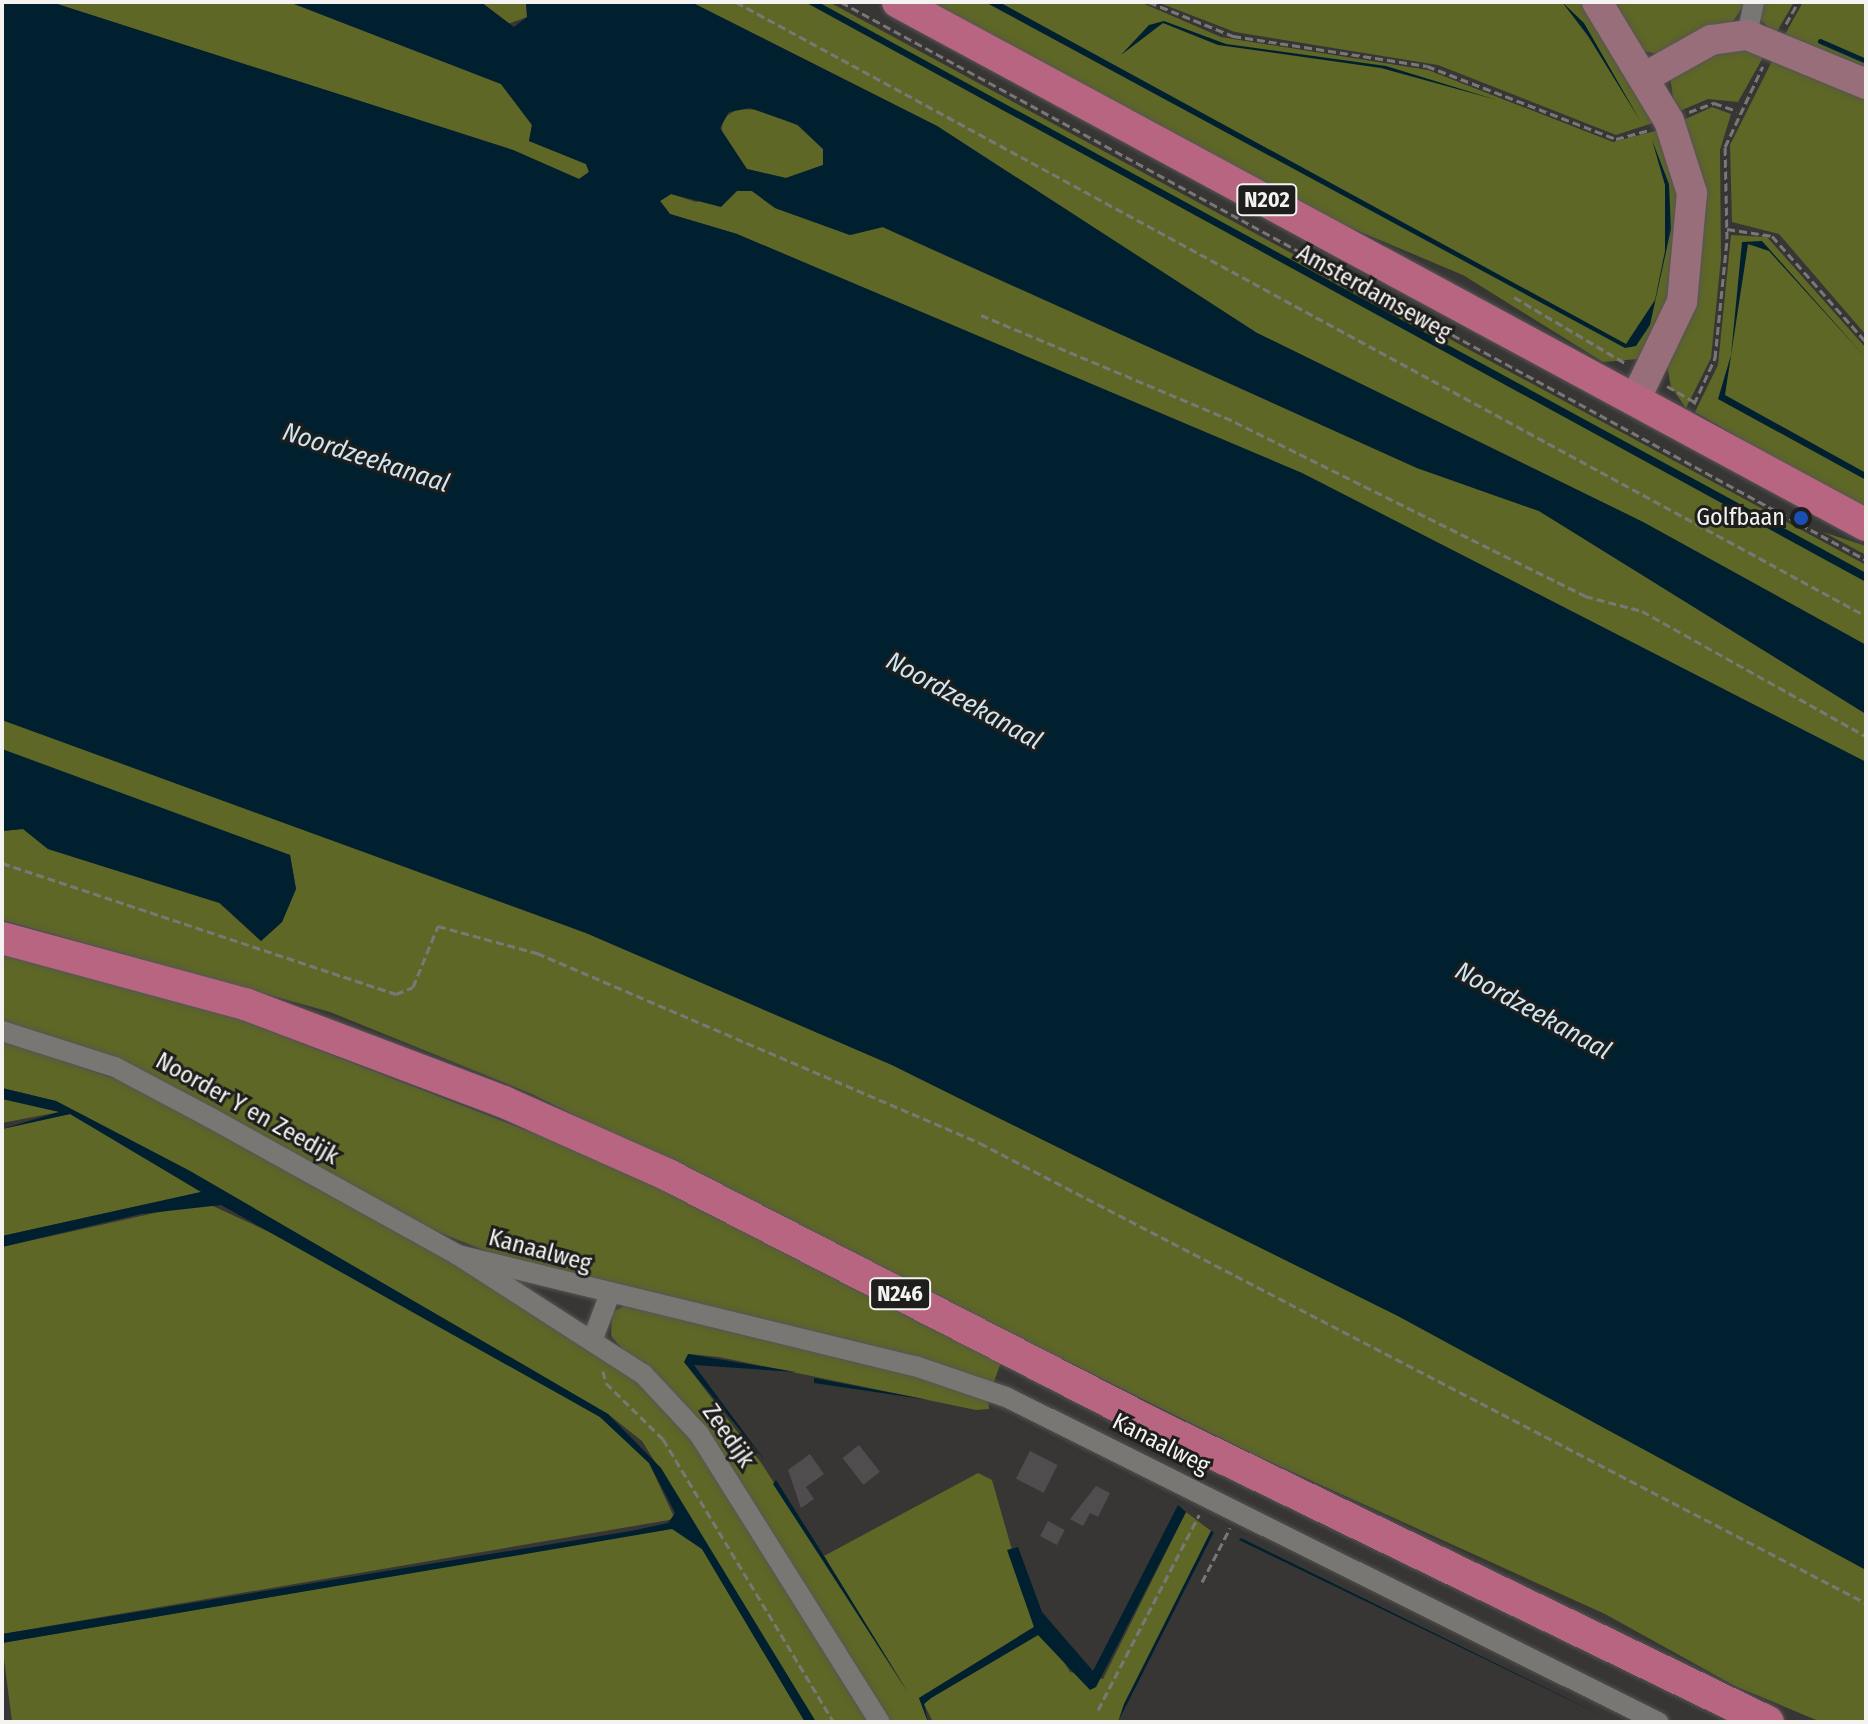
<!DOCTYPE html>
<style>
body{margin:0}
#map{position:relative;width:1868px;height:1724px;overflow:hidden;background:#373634;font-family:"Fira Sans Condensed",sans-serif}
div>[style]{position:absolute}
.green>*{inset:0;background:#5e6726}
.water>*{inset:0;background:#002030}
.stream>*{height:5px;margin:-2.5px;padding:0 2.5px;transform-origin:2.5px;border-radius:2.5px;background:#002030}
.building>*{inset:0;background:#504d4f;transform-origin:0 0}
.path>*{height:3px;margin-top:-1.5px;transform-origin:0;background:repeating-linear-gradient(90deg,#797876 0 8px,transparent 0 12px)}
.roads{filter:drop-shadow(0 0 2px #565553) drop-shadow(0 0 2px #565553)}
.street>*{height:20px;margin:-10px;padding:0 10px;transform-origin:10px;border-radius:10px;background:#787774}
.secondary>*{height:30px;margin:-15px;padding:0 15px;transform-origin:15px;border-radius:15px;background:#986e7b}
.primary>*{height:32px;margin:-16px;padding:0 16px;transform-origin:16px;border-radius:16px;background:#b86582}
.dots>*{width:22px;height:22px;translate:-50% -50%;box-sizing:border-box;border:4px solid #1e1e1d;border-radius:50%}
span{translate:-50% -50%;white-space:nowrap;text-align:center;line-height:1.15;-webkit-text-stroke:6px #1e1e1d;paint-order:stroke}
.shield-label span{padding:2px 6px;background:#1e1e1d;border:2px solid;border-radius:6px;-webkit-text-stroke-width:0}
.shield-label{font-size:22px;color:#f4f3f2;font-weight:700}
.street-label{font-size:24px;color:#f4f3f2}
.poi-label{font-size:24px;color:#f4f3f2}
.right{translate:-100% -50%;text-align:right}
.water-label{font-size:26px;color:#cfe7f4;font-style:italic}
.frame{position:absolute;inset:0;border:4px solid #f4f3f2;pointer-events:none}
</style>
<div id="map">
<div class="green">
<div style="clip-path:polygon(51px 2px,289px 2px,501px 84px,532px 125px,529px 141px,586px 164px,589px 172px,579px 179px,513px 150px)"></div>
<div style="clip-path:polygon(481px 2px,526px 2px,527px 17px,505px 25px)"></div>
<div style="clip-path:polygon(691px 2px,829px 2px,1866px 565px,1866px 645px,1643px 522px,1257px 333px,937px 126px)"></div>
<div style="clip-path:polygon(919px 2px,1140px 2px,1221px 37px,1428px 70px,1613px 142px,1663px 129px,1676px 155px,1681px 272px,1638px 359px,1603px 362px,1463px 275px,1344px 225px)"></div>
<div style="clip-path:polygon(1157px 2px,1588px 2px,1656px 122px,1616px 135px,1438px 65px,1235px 32px)"></div>
<div style="clip-path:polygon(1606px 2px,1746px 2px,1730px 26px,1657px 54px,1643px 51px)"></div>
<div style="clip-path:polygon(1761px 2px,1794px 2px,1775px 35px,1761px 20px)"></div>
<div style="clip-path:polygon(1803px 2px,1866px 2px,1866px 75px,1783px 38px)"></div>
<div style="clip-path:polygon(1724px 46px,1766px 52px,1738px 102px,1708px 99px,1675px 113px,1670px 76px)"></div>
<div style="clip-path:polygon(1775px 55px,1866px 93px,1866px 335px,1779px 234px,1732px 222px,1730px 145px)"></div>
<div style="clip-path:polygon(1712px 107px,1731px 114px,1720px 150px,1721px 258px,1711px 358px,1686px 408px,1671px 387px,1667px 365px,1684px 317px,1679px 122px)"></div>
<div style="clip-path:polygon(738px 109px,764px 110px,797px 125px,823px 149px,823px 165px,786px 178px,747px 169px,721px 137px,723px 118px)"></div>
<div style="clip-path:polygon(737px 191px,752px 191px,775px 208px,850px 235px,882px 227px,1417px 468px,1539px 511px,1866px 714px,1866px 762px,1302px 473px,737px 234px,670px 214px,660px 201px,671px 194px,696px 202px)"></div>
<div style="clip-path:polygon(1731px 235px,1767px 237px,1866px 348px,1866px 511px,1695px 412px,1718px 365px)"></div>
<div style="clip-path:polygon(1823px 532px,1866px 546px,1866px 555px)"></div>
<div style="clip-path:polygon(2px 720px,586px 933px,892px 1065px,1398px 1316px,1866px 1570px,1866px 1722px,1821px 1722px,1735px 1686px,1605px 1614px,1251px 1453px,532px 1094px,330px 1012px,2px 920px,2px 831px,23px 829px,48px 849px,219px 903px,261px 941px,282px 922px,296px 889px,290px 855px,23px 759px,2px 749px)"></div>
<div style="clip-path:polygon(2px 948px,146px 983px,598px 1158px,1003px 1357px,992px 1387px,509px 1260px,443px 1234px,2px 1023px)"></div>
<div style="clip-path:polygon(2px 1041px,140px 1087px,506px 1292px,650px 1391px,685px 1429px,868px 1722px,816px 1722px,642px 1441px,608px 1414px,190px 1171px,56px 1101px,2px 1088px)"></div>
<div style="clip-path:polygon(2px 1099px,53px 1106px,59px 1112px,2px 1123px)"></div>
<div style="clip-path:polygon(70px 1114px,200px 1188px,201px 1192px,2px 1236px,2px 1129px)"></div>
<div style="clip-path:polygon(204px 1202px,313px 1252px,600px 1417px,649px 1463px,675px 1519px,2px 1634px,2px 1247px)"></div>
<div style="clip-path:polygon(624px 1306px,933px 1378px,988px 1398px,989px 1409px,976px 1410px,719px 1357px,689px 1354px,684px 1362px,762px 1464px,907px 1692px,824px 1556px,978px 1473px,992px 1480px,1034px 1627px,919px 1698px,928px 1722px,885px 1722px,739px 1482px,611px 1336px,612px 1312px)"></div>
<div style="clip-path:polygon(1186px 1512px,1211px 1531px,1118px 1722px,933px 1722px,924px 1704px,931px 1698px,1038px 1635px,1050px 1639px,1070px 1672px,1103px 1679px)"></div>
<div style="clip-path:polygon(672px 1528px,702px 1549px,805px 1722px,12px 1722px,2px 1643px)"></div>
</div>
<div class="water">
<div style="clip-path:polygon(evenodd,2px 2px,51px 2px,513px 150px,579px 179px,589px 172px,586px 164px,529px 141px,532px 125px,501px 84px,289px 2px,481px 2px,514px 27px,527px 17px,526px 2px,691px 2px,937px 126px,1257px 333px,1643px 522px,1866px 645px,1866px 714px,1539px 511px,1417px 468px,883px 227px,850px 235px,775px 208px,752px 191px,737px 191px,721px 207px,671px 194px,660px 201px,670px 214px,737px 234px,1302px 473px,1866px 762px,1866px 1570px,1398px 1316px,892px 1065px,586px 933px,2px 720px,2px 2px,750px 108px,798px 125px,823px 149px,823px 165px,786px 178px,747px 169px,720px 128px,729px 112px,750px 108px)"></div>
<div style="clip-path:polygon(805px 2px,818px 2px,1771px 521px,1866px 573px,1866px 582px)"></div>
<div style="clip-path:polygon(985px 2px,999px 2px,1626px 344px,1655px 300px,1665px 251px,1665px 185px,1652px 140px,1669px 184px,1671px 229px,1650px 325px,1636px 346px,1625px 348px)"></div>
<div style="clip-path:polygon(1562px 2px,1584px 23px,1641px 122px,1588px 36px)"></div>
<div style="clip-path:polygon(1164px 21px,1226px 44px,1386px 66px,1497px 100px,1381px 68px,1218px 45px,1163px 23px,1121px 55px,1149px 25px)"></div>
<div style="clip-path:polygon(1762px 241px,1866px 358px,1769px 251px,1748px 244px,1725px 395px,1866px 473px,1866px 480px,1718px 399px,1731px 355px,1742px 242px)"></div>
<div style="clip-path:polygon(2px 749px,290px 855px,296px 889px,282px 922px,261px 941px,220px 903px,48px 849px,23px 829px,2px 831px)"></div>
<div style="clip-path:polygon(2px 1088px,56px 1101px,190px 1171px,608px 1414px,661px 1468px,816px 1722px,805px 1722px,702px 1549px,672px 1529px,2px 1643px,2px 1634px,631px 1531px,668px 1523px,675px 1513px,649px 1463px,600px 1417px,221px 1205px,141px 1214px,2px 1247px,2px 1236px,201px 1192px,70px 1114px,2px 1129px,59px 1112px,2px 1099px)"></div>
<div style="clip-path:polygon(688px 1354px,796px 1372px,694px 1365px,766px 1462px,684px 1362px)"></div>
<div style="clip-path:polygon(814px 1378px,929px 1400px,814px 1383px)"></div>
<div style="clip-path:polygon(776px 1480px,824px 1556px,908px 1692px,773px 1484px)"></div>
<div style="clip-path:polygon(1178px 1505px,1186px 1512px,1096px 1687px,1090px 1690px,1038px 1635px,931px 1698px,924px 1704px,928px 1722px,919px 1698px,1034px 1627px,1007px 1550px,1018px 1547px,1042px 1612px,1093px 1671px)"></div>
<div style="clip-path:polygon(1211px 1531px,1214px 1532px,1118px 1722px,1124px 1704px)"></div>
<div style="clip-path:polygon(1241px 1538px,1615px 1722px,1239px 1540px)"></div>
</div>
<div class="stream">
<div style="left:1820px;top:41px;width:50px;rotate:23.5deg"></div>
</div>
<div class="building">
<div style="left:859px;top:1445px;width:34px;height:21px;rotate:52deg"></div>
<div style="left:1030px;top:1451px;width:31px;height:31px;rotate:27deg"></div>
<div style="clip-path:polygon(810px 1454px,824px 1474px,806px 1487px,814px 1499px,801px 1508px,788px 1470px)"></div>
<div style="clip-path:polygon(1096px 1486px,1110px 1493px,1098px 1517px,1090px 1513px,1083px 1526px,1070px 1519px)"></div>
<div style="left:1048px;top:1521px;width:19px;height:17px;rotate:28deg"></div>
</div>
<div class="path">
<div style="left:736px;top:2px;width:1286px;rotate:28.52deg"></div>
<div style="left:841px;top:2px;width:1167px;rotate:28.56deg"></div>
<div style="left:1149px;top:2px;width:91px;rotate:22deg"></div>
<div style="left:1233px;top:36px;width:196px;rotate:8.8deg"></div>
<div style="left:1427px;top:66px;width:203px;rotate:21.1deg"></div>
<div style="left:1616px;top:139px;width:34px;rotate:-15deg"></div>
<div style="left:1786px;top:24px;width:25px;rotate:-61deg"></div>
<div style="left:1689px;top:112px;width:27px;rotate:-20deg"></div>
<div style="left:1714px;top:103px;width:24px;rotate:19deg"></div>
<div style="left:1727px;top:229px;width:46px;rotate:8.8deg"></div>
<div style="left:1772px;top:236px;width:142px;rotate:48.4deg"></div>
<div style="left:1514px;top:297px;width:129px;rotate:30.7deg"></div>
<div style="left:981px;top:315px;width:276px;rotate:22.8deg"></div>
<div style="left:1235px;top:422px;width:391px;rotate:26.4deg"></div>
<div style="left:1585px;top:596px;width:59px;rotate:14.7deg"></div>
<div style="left:1642px;top:611px;width:257px;rotate:29.2deg"></div>
<div style="left:1667px;top:386px;width:32px;rotate:30deg"></div>
<div style="left:1694px;top:404px;width:51px;rotate:-65.5deg"></div>
<div style="left:1715px;top:358px;width:120px;rotate:-84.2deg"></div>
<div style="left:1727px;top:239px;width:92px;rotate:-91.2deg"></div>
<div style="left:1725px;top:147px;width:89px;rotate:-64.9deg"></div>
<div style="left:2px;top:863px;width:415px;rotate:18.4deg"></div>
<div style="left:396px;top:994px;width:18px;rotate:-22deg"></div>
<div style="left:413px;top:987px;width:66px;rotate:-67.7deg"></div>
<div style="left:438px;top:926px;width:103px;rotate:15.3deg"></div>
<div style="left:537px;top:953px;width:482px;rotate:23.2deg"></div>
<div style="left:980px;top:1143px;width:998px;rotate:27.44deg"></div>
<div style="left:603px;top:1371px;width:12px;rotate:76deg"></div>
<div style="left:606px;top:1383px;width:80px;rotate:44.5deg"></div>
<div style="left:663px;top:1439px;width:331px;rotate:58.9deg"></div>
<div style="left:1202px;top:1582px;width:61px;rotate:-62.6deg"></div>
<div style="left:1098px;top:1710px;width:220px;rotate:-62.6deg"></div>
</div>
<div class="roads">
<div class="street">
<div style="left:1747px;top:35px;width:34px;rotate:-78deg"></div>
<div style="left:2px;top:1031px;width:119px;rotate:17.7deg"></div>
<div style="left:115px;top:1067px;width:109px;rotate:28deg"></div>
<div style="left:211px;top:1118px;width:282px;rotate:29deg"></div>
<div style="left:458px;top:1255px;width:220px;rotate:32.8deg"></div>
<div style="left:643px;top:1374px;width:82px;rotate:47deg"></div>
<div style="left:699px;top:1434px;width:340px;rotate:57.9deg"></div>
<div style="left:458px;top:1255px;width:470px;rotate:13.7deg"></div>
<div style="left:915px;top:1366px;width:96px;rotate:18.8deg"></div>
<div style="left:1006px;top:1397px;width:729px;rotate:26.49deg"></div>
<div style="left:594px;top:1336px;width:43px;rotate:-69.4deg"></div>
</div>
<div class="secondary">
<div style="left:1597px;top:2px;width:139px;rotate:58.8deg"></div>
<div style="left:1669px;top:121px;width:76px;rotate:72.3deg"></div>
<div style="left:1692px;top:193px;width:109px;rotate:95.2deg"></div>
<div style="left:1682px;top:302px;width:106px;rotate:115.6deg"></div>
<div style="left:1645px;top:77px;width:76px;rotate:-29.3deg"></div>
<div style="left:1711px;top:40px;width:36px;rotate:-8deg"></div>
<div style="left:1747px;top:35px;width:129px;rotate:22.4deg"></div>
</div>
<div class="primary">
<div style="left:898px;top:2px;width:1100px;rotate:28.38deg"></div>
<div style="left:2px;top:938px;width:252px;rotate:15.2deg"></div>
<div style="left:245px;top:1004px;width:277px;rotate:20.7deg"></div>
<div style="left:504px;top:1102px;width:180px;rotate:24deg"></div>
<div style="left:668px;top:1175px;width:547px;rotate:27.17deg"></div>
<div style="left:1155px;top:1425px;width:681px;rotate:25.85deg"></div>
</div>
</div>
<div class="dots">
<div style="left:1801px;top:518px;background:#1a4fb4"></div>
</div>
<div class="shield-label">
<span style="left:1267px;top:200px">N202</span>
<span style="left:900px;top:1294px">N246</span>
</div>
<div class="street-label">
<span style="left:1374px;top:293px;rotate:29deg">Amsterdamseweg</span>
<span style="left:247px;top:1109px;rotate:29deg">Noorder Y en Zeedijk</span>
<span style="left:540px;top:1251px;rotate:15deg">Kanaalweg</span>
<span style="left:728px;top:1436px;rotate:55deg">Zeedijk</span>
<span style="left:1161px;top:1444px;rotate:27deg">Kanaalweg</span>
</div>
<div class="poi-label">
<span class="right" style="left:1785px;top:518px">Golfbaan</span>
</div>
<div class="water-label">
<span style="left:366px;top:458px;rotate:18deg">Noordzeekanaal</span>
<span style="left:964px;top:701px;rotate:29deg">Noordzeekanaal</span>
<span style="left:1533px;top:1011px;rotate:29deg">Noordzeekanaal</span>
</div>
<div class="frame"></div>
</div>
